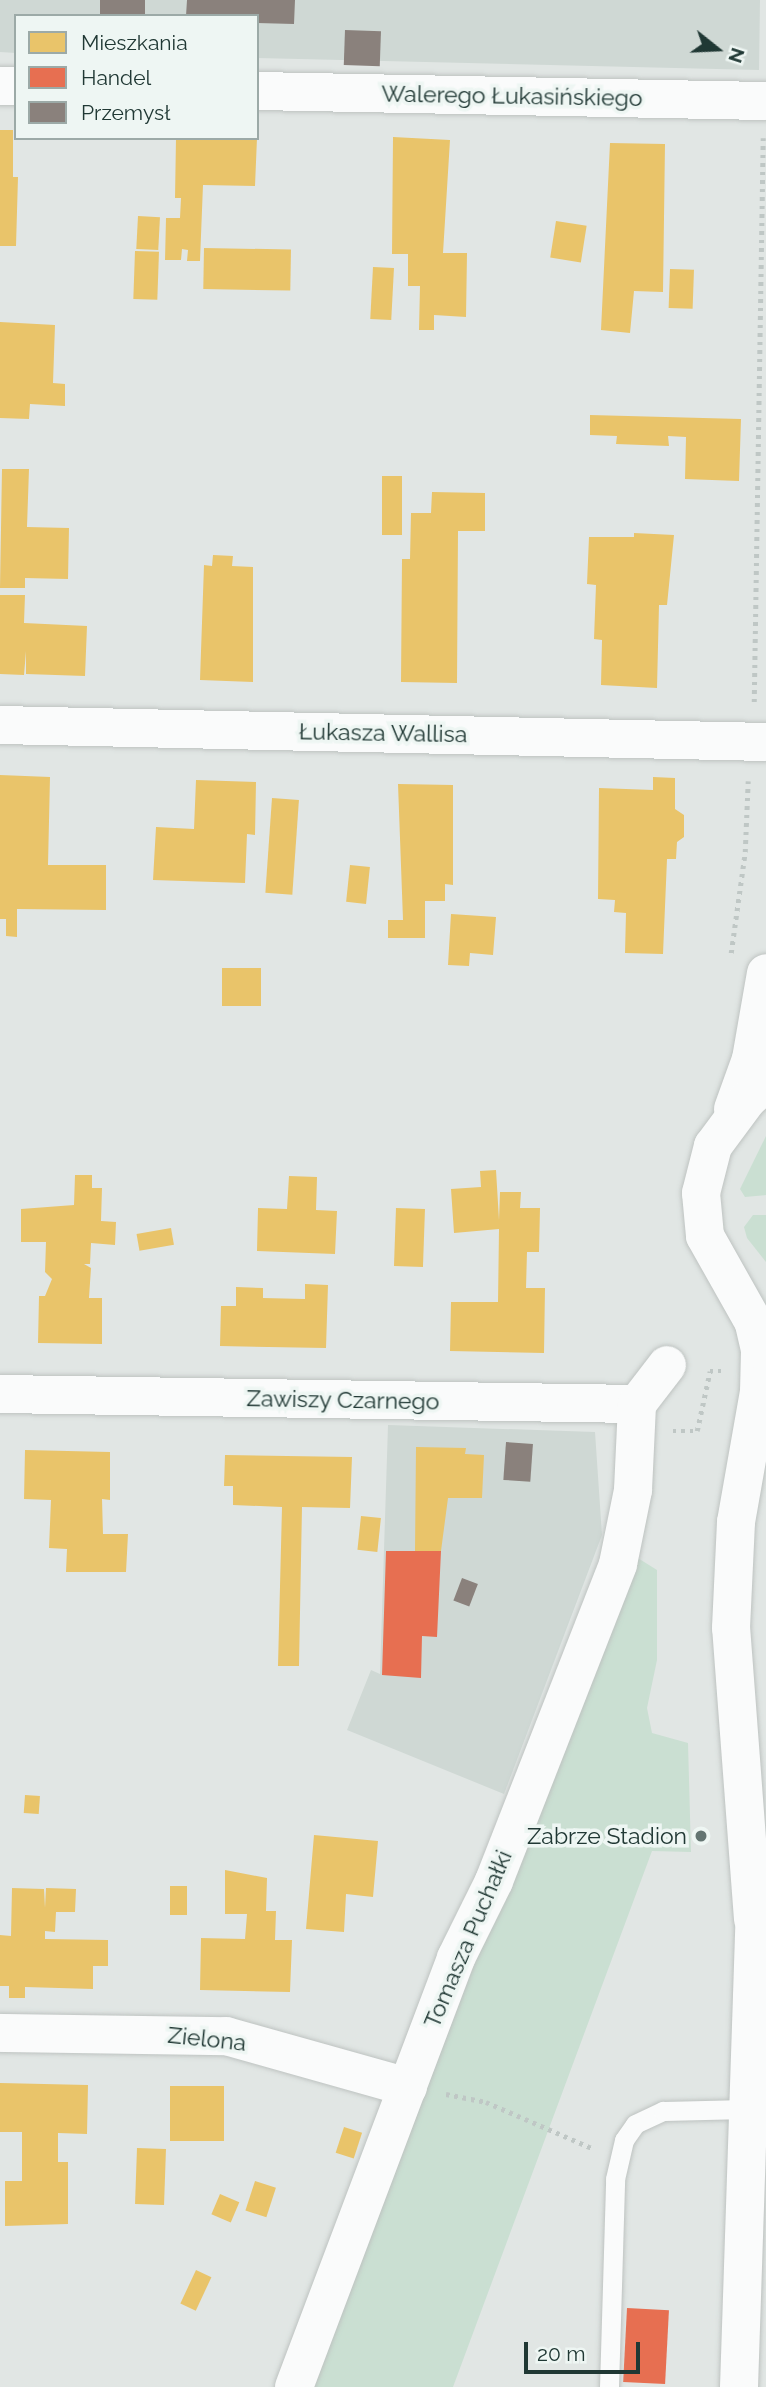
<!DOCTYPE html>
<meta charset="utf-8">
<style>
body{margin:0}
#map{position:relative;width:766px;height:2387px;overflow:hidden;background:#e1e6e4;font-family:Raleway,sans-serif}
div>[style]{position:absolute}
.built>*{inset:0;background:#cfd8d4}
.green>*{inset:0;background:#cadfd2}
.homes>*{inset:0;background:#e9c46a;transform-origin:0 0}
.shops>*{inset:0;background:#e76f51;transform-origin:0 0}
.industry>*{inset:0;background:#8a817c;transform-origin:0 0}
.path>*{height:4.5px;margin-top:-2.25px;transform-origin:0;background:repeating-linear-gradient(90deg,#bfc7c5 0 3.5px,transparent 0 8.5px)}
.roads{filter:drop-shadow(0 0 2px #bec3c1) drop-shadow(0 0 2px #bec3c1)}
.service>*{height:19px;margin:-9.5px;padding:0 9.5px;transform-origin:9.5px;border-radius:9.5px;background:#fafbfb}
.minor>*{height:38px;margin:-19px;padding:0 19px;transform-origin:19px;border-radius:19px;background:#fafbfb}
.tertiary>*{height:38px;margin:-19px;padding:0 19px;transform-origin:19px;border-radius:19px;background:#fafbfb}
.dots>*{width:19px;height:19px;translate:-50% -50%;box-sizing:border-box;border:4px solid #eef6f3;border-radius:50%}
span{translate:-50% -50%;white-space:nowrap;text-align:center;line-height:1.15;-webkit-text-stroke:7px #eef6f3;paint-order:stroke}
.street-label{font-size:23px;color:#203834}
.poi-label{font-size:23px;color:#203834}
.right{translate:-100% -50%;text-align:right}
.legend{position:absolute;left:14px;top:14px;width:245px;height:126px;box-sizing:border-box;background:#eef6f3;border:2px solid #9caaa7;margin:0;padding:9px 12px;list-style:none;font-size:21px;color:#203834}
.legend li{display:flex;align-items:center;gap:14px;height:35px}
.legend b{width:35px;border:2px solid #9caaa7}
.north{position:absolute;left:682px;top:14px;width:70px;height:70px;-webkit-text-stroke:5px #eef6f3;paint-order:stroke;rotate:108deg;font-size:19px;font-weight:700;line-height:28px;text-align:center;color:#203834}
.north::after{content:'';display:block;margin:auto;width:24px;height:32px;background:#203834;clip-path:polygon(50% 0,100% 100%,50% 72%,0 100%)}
.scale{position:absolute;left:524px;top:2342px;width:116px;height:32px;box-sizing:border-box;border:4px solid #203834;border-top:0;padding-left:9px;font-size:21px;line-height:24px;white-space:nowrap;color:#203834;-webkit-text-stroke:5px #eef6f3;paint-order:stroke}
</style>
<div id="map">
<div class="built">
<div style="clip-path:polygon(0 0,760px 0,759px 70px,257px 58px,257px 16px,16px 16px,16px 53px,0 52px)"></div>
<div style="clip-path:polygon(388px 1425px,595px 1432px,602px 1535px,504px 1794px,347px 1730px,371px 1670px,380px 1674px)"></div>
</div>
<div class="green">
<div style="clip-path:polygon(766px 1136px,766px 1195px,745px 1197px,740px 1189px)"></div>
<div style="clip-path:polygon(753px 1215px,766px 1215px,766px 1262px,747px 1238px,744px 1227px)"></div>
<div style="clip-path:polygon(633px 1555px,657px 1570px,657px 1660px,647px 1708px,652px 1733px,688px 1743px,691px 1852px,652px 1851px,453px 2387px,311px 2387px)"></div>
</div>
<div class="homes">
<div style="clip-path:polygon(0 130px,13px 130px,13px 177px,18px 177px,16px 246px,0 246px)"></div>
<div style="clip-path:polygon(393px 137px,450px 140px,443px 253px,467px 253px,466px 317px,434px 315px,434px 330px,419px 330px,420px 286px,408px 286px,408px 254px,392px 254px)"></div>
<div style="clip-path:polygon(176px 138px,257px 138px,255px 186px,203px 185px,200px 261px,187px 261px,188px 250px,182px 249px,181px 260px,165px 260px,166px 218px,180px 218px,181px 198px,175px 198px)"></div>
<div style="clip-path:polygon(610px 143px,665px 144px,663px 292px,634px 291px,630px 333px,601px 330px)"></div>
<div style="left:138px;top:216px;width:22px;height:33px;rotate:3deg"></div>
<div style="left:556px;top:221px;width:31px;height:37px;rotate:9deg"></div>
<div style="left:204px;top:248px;width:87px;height:41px;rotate:1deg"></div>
<div style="left:135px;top:251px;width:24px;height:48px;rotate:2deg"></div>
<div style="left:373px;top:267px;width:21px;height:52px;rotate:3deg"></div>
<div style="left:670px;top:269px;width:24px;height:39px;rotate:2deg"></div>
<div style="clip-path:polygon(0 322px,55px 325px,53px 383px,65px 384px,65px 406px,30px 404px,29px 419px,0 418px)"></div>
<div style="clip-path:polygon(590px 415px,741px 419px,739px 481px,685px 479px,686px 437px,668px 436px,669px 446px,616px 444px,617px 436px,590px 435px)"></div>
<div style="clip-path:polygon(2px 469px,29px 469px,27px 527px,69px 528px,68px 579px,25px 578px,25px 588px,0 588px)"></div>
<div style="left:382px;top:476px;width:20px;height:59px"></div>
<div style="clip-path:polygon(432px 492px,485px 493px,485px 531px,458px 531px,457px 683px,401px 682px,402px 559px,410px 559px,411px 513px,431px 513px)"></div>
<div style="clip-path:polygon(634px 533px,674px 535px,667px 605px,659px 605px,657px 688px,601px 685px,602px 640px,594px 639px,596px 585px,587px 584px,589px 537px,634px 537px)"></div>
<div style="clip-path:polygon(213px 555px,233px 556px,232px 566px,253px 567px,253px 682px,200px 680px,204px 565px,212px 566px)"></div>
<div style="clip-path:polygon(0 595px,25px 595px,24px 623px,87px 626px,85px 676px,26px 674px,26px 651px,24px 675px,0 674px)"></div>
<div style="clip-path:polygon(0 775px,50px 777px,48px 865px,106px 865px,106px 910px,17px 909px,17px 937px,6px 936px,6px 919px,0 919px)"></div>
<div style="clip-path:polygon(653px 777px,675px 778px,675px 809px,684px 815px,684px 837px,677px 842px,676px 859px,667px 859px,663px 954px,625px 953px,626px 913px,614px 912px,615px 900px,598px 899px,599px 788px,653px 790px)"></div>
<div style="clip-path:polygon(196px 780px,256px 782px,255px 835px,247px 834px,245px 883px,153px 880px,156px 827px,194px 829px)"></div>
<div style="clip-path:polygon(398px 784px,453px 785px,453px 885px,445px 884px,445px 901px,425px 901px,425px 938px,388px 938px,388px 920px,403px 920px)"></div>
<div style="left:272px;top:798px;width:27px;height:95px;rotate:4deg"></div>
<div style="left:350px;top:865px;width:20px;height:37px;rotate:6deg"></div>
<div style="clip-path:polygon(451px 914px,496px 917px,493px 955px,470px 953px,469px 966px,448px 965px)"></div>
<div style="left:222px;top:968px;width:39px;height:38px"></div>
<div style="clip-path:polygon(496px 1170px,499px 1220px,500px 1192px,521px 1192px,520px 1208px,540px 1208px,539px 1252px,527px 1252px,526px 1288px,545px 1288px,544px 1353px,450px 1351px,451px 1302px,498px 1302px,499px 1229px,454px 1233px,451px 1189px,481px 1187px,480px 1171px)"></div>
<div style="clip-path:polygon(75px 1175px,92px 1175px,92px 1188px,102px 1188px,101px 1221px,116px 1222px,115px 1245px,91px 1243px,90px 1264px,84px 1264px,91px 1268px,89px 1298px,102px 1298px,102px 1344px,38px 1343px,39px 1296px,45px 1296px,52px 1279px,45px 1272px,46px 1242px,21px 1242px,21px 1209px,74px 1205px)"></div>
<div style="clip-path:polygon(289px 1176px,317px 1177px,316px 1210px,337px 1211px,335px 1254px,257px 1251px,258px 1208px,287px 1209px)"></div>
<div style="left:396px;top:1208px;width:29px;height:58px;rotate:2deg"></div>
<div style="left:171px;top:1228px;width:17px;height:35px;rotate:80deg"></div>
<div style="clip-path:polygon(305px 1284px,328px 1285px,326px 1348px,220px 1346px,221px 1306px,236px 1306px,236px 1287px,263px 1288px,263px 1298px,305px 1299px)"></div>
<div style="clip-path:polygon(416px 1447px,466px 1448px,465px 1454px,484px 1455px,482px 1498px,448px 1498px,441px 1551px,415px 1551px)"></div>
<div style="clip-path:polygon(25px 1450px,110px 1452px,110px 1500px,102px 1499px,103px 1534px,128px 1534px,126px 1572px,66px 1572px,67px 1549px,49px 1548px,51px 1500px,24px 1499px)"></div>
<div style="clip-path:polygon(225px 1455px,352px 1457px,350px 1508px,302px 1507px,299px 1666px,278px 1666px,282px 1507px,233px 1505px,233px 1486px,224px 1486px)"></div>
<div style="left:361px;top:1516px;width:20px;height:34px;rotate:6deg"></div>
<div style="left:25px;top:1795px;width:15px;height:18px;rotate:4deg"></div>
<div style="clip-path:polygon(314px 1835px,378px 1841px,373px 1897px,346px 1894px,344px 1932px,306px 1929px)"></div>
<div style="clip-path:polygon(225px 1870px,267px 1878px,266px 1911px,276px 1911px,275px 1940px,292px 1940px,290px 1992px,200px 1990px,201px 1938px,245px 1939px,247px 1914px,225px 1914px)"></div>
<div style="left:170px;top:1886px;width:17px;height:29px"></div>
<div style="clip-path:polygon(12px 1888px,44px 1889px,45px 1908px,46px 1888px,76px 1889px,75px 1912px,56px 1912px,55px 1932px,45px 1931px,45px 1939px,108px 1940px,108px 1966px,93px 1966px,93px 1989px,25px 1987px,25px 1998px,9px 1998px,9px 1986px,0 1986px,0 1935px,11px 1936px)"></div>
<div style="clip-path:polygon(0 2083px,88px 2085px,87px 2134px,58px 2133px,58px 2162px,68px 2162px,68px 2224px,5px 2226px,5px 2181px,22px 2181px,22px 2132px,0 2132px)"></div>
<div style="left:224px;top:2086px;width:55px;height:54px;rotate:90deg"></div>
<div style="left:344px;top:2127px;width:19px;height:27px;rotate:18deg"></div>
<div style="left:137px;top:2148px;width:29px;height:56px;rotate:2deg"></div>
<div style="left:255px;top:2181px;width:22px;height:31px;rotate:18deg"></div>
<div style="left:220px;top:2194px;width:21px;height:22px;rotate:23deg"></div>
<div style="left:196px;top:2270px;width:17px;height:37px;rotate:25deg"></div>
</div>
<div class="shops">
<div style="clip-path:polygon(386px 1551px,441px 1551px,437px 1637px,422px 1636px,421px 1678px,382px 1675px)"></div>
<div style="left:627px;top:2308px;width:42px;height:74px;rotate:3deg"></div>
</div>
<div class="industry">
<div style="left:100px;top:0;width:45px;height:16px"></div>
<div style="clip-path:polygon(187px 0,295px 0,294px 24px,257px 23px,257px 16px,186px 16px)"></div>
<div style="left:345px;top:30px;width:36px;height:35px;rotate:2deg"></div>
<div style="left:506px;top:1442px;width:27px;height:38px;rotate:4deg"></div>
<div style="left:462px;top:1578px;width:17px;height:24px;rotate:21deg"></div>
</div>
<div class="path">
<div style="left:754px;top:702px;width:564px;rotate:-89.09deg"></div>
<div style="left:731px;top:953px;width:102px;rotate:-82.1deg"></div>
<div style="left:745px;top:852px;width:71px;rotate:-87.6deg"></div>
<div style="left:673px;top:1431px;width:24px"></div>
<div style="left:697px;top:1431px;width:61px;rotate:-77.8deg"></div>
<div style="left:710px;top:1371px;width:11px"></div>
<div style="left:446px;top:2094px;width:41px;rotate:11.3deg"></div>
<div style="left:486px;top:2102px;width:116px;rotate:23.5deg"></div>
</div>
<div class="roads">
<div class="service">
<div style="left:609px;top:2387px;width:208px;rotate:-88.3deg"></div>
<div style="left:615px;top:2179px;width:40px;rotate:-77deg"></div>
<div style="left:624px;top:2140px;width:19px;rotate:-55deg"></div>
<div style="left:635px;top:2124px;width:31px;rotate:-25deg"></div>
<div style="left:663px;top:2111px;width:84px;rotate:-1.4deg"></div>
</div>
<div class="minor">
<div style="left:0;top:86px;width:16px"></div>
<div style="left:257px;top:91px;width:509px;rotate:1.13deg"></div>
<div style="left:0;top:725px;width:766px;rotate:1.27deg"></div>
<div style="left:0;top:1394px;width:637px;rotate:0.9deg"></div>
<div style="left:637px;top:1404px;width:49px;rotate:-52.4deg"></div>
<div style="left:0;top:2033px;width:226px;rotate:0.8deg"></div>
<div style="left:226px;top:2036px;width:189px;rotate:15.7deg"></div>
<div style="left:294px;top:2387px;width:459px;rotate:-69.3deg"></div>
<div style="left:456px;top:1958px;width:86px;rotate:-63.7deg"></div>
<div style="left:494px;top:1881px;width:340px;rotate:-68.6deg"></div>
<div style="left:618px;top:1564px;width:76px;rotate:-78.5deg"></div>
<div style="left:633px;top:1490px;width:86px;rotate:-87.3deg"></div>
</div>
<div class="tertiary">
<div style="left:733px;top:1109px;width:53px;rotate:-70.2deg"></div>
<div style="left:751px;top:1059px;width:87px;rotate:-80.1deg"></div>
<div style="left:753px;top:1919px;width:292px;rotate:-94.3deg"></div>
<div style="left:731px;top:1628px;width:106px;rotate:-87.3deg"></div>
<div style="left:736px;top:1522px;width:132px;rotate:-80deg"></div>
<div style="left:759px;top:1392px;width:42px;rotate:-88.6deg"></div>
<div style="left:760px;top:1350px;width:28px;rotate:-103deg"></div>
<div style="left:754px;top:1323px;width:100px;rotate:-119.4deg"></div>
<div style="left:705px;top:1236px;width:43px;rotate:-95.3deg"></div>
<div style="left:701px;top:1193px;width:49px;rotate:-75.7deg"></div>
<div style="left:713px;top:1146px;width:57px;rotate:-53.5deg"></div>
<div style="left:747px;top:1100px;width:25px;rotate:-42deg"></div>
<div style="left:739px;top:2387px;width:495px;rotate:-88.1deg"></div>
</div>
</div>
<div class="dots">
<div style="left:701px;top:1836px;background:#647572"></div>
</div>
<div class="street-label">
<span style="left:512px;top:96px;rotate:1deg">Walerego Łukasińskiego</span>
<span style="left:383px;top:733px;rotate:1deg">Łukasza Wallisa</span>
<span style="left:343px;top:1400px;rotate:1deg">Zawiszy Czarnego</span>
<span style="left:468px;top:1939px;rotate:-67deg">Tomasza Puchałki</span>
<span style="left:207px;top:2039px;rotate:6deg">Zielona</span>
</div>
<div class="poi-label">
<span class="right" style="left:687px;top:1836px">Zabrze Stadion</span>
</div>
<ul class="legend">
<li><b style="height:19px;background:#e9c46a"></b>Mieszkania</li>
<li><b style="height:19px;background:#e76f51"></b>Handel</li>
<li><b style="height:19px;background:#8a817c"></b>Przemysł</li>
</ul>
<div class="north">N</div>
<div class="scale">20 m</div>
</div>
